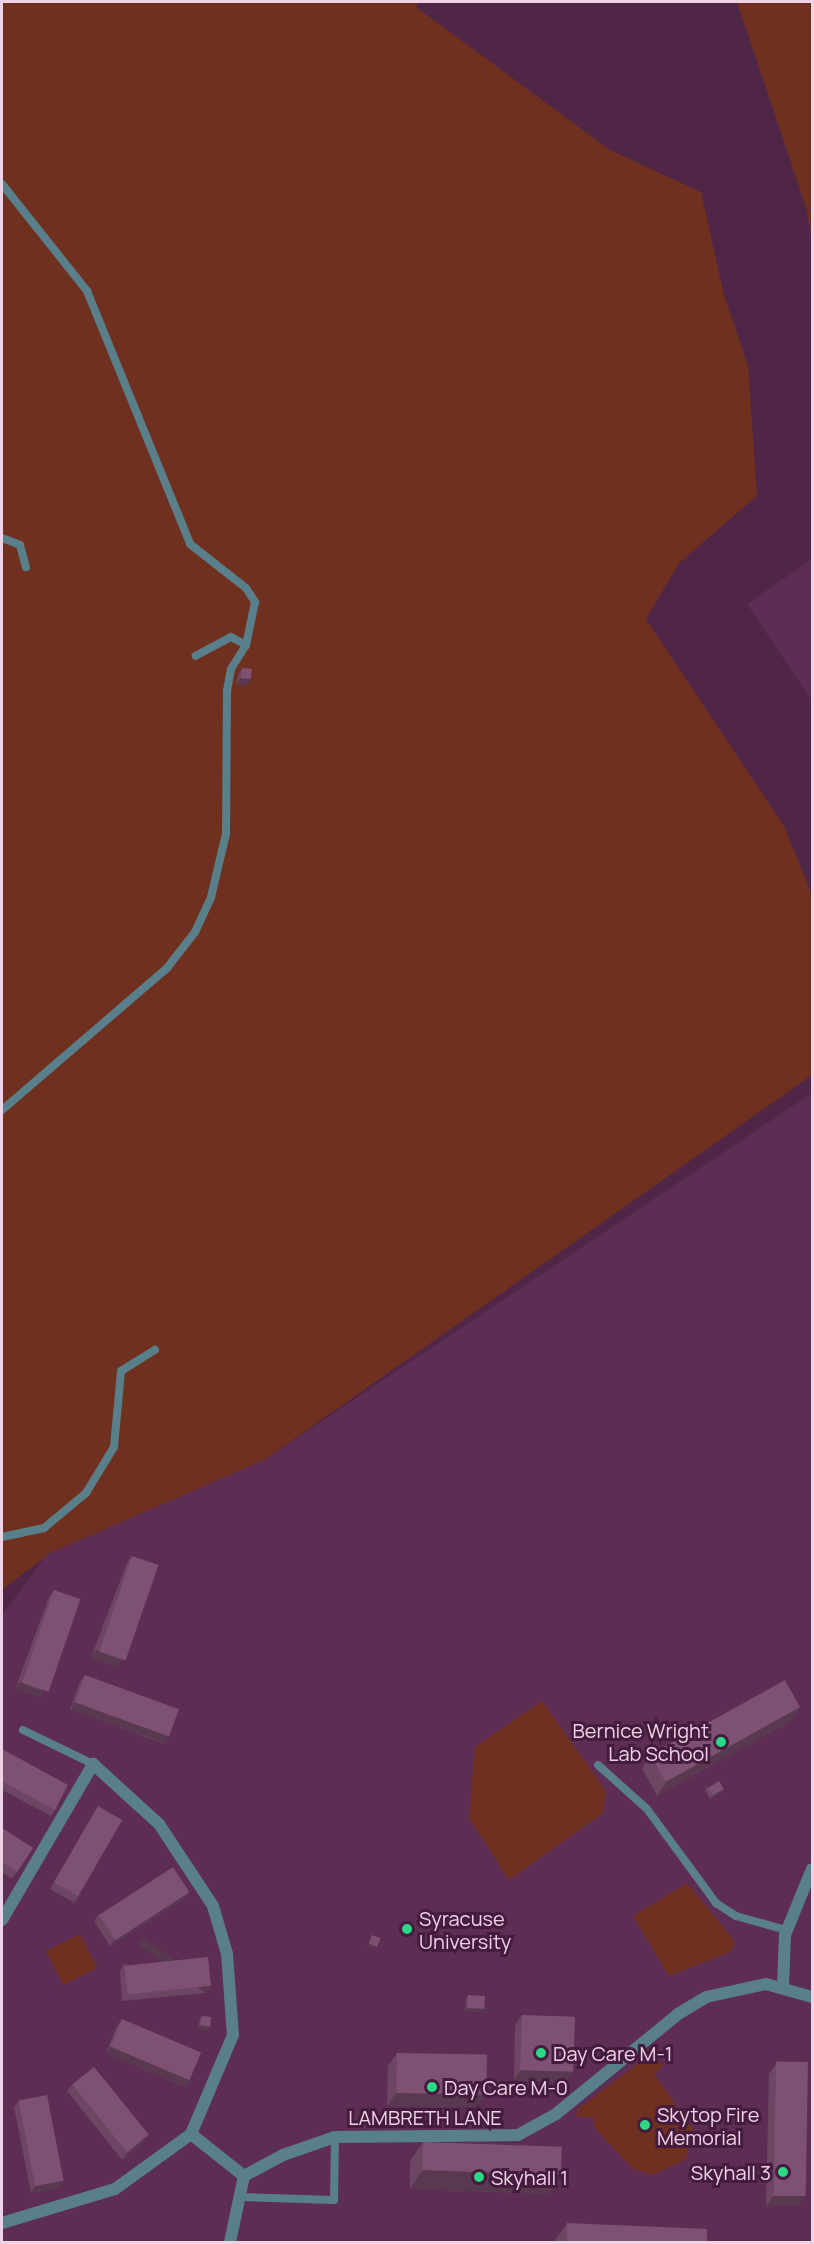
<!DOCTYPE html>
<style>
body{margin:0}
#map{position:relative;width:814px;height:2244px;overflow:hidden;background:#502647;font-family:Manrope,sans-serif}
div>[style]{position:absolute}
.built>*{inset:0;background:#5d2d53}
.green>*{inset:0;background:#6f3020;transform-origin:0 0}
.service>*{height:8px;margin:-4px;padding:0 4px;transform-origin:4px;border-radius:4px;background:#59808a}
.minor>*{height:12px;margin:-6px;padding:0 6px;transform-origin:6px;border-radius:6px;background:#59808a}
.wall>*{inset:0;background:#6c4663}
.shaded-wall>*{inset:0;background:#583950;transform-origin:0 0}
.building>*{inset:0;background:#7e5173;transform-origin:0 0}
.dots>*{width:16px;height:16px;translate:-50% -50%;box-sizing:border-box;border:3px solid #451c3d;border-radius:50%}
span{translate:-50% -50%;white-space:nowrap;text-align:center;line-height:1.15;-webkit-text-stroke:6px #451c3d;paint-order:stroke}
.poi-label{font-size:20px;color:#eed3e7}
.right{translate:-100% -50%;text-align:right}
.left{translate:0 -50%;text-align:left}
.street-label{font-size:20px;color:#eed3e7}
.frame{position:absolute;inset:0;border:3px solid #eed3e7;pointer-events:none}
</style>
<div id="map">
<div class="built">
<div style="clip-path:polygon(812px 559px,812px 701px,747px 604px)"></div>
<div style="clip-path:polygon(812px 1093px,812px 2242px,2px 2242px,2px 1616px,46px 1555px,264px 1460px)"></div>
</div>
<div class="green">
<div style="clip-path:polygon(2px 2px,418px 2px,416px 7px,610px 150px,701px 192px,724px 295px,748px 366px,757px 496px,679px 563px,646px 619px,784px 826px,812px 895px,812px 1075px,264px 1460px,50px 1553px,2px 1590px)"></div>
<div style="clip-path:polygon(737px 2px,812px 2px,812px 242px,807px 210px)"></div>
<div style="clip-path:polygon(542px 1701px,606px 1791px,603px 1813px,509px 1880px,469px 1818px,475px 1747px)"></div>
<div style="clip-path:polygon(687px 1883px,735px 1942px,730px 1952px,669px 1976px,633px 1916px)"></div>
<div style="left:80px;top:1934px;width:38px;height:38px;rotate:63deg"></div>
<div style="clip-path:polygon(652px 2053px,663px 2065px,654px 2074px,694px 2131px,685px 2160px,652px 2175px,632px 2168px,594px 2127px,594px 2118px,576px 2116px,578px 2109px)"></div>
</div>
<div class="service">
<div style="left:2px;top:184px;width:137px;rotate:51.5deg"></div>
<div style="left:87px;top:291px;width:273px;rotate:67.8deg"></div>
<div style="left:190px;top:544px;width:71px;rotate:38.2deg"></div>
<div style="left:246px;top:588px;width:17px;rotate:57deg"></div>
<div style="left:255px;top:602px;width:44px;rotate:101.8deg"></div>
<div style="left:2px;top:538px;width:19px;rotate:21deg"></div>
<div style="left:20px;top:545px;width:23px;rotate:75deg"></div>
<div style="left:2px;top:1110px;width:218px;rotate:-40.7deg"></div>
<div style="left:167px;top:968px;width:46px;rotate:-52.1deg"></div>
<div style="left:195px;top:932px;width:38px;rotate:-65deg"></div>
<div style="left:211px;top:897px;width:65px;rotate:-76.6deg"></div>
<div style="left:226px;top:834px;width:143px;rotate:-89.6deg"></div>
<div style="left:227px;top:691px;width:22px;rotate:-80deg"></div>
<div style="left:231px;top:669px;width:28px;rotate:-58deg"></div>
<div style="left:246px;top:645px;width:17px;rotate:-152deg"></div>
<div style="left:231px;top:637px;width:40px;rotate:152deg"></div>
<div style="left:2px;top:1537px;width:43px;rotate:-12.1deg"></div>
<div style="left:44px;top:1528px;width:55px;rotate:-39.8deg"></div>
<div style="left:86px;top:1493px;width:54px;rotate:-58.7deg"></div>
<div style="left:114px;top:1447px;width:76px;rotate:-84.7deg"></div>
<div style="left:121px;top:1371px;width:40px;rotate:-32deg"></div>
<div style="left:23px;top:1730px;width:78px;rotate:25.9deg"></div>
<div style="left:598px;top:1765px;width:66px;rotate:41.9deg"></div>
<div style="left:647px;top:1809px;width:117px;rotate:53.7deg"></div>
<div style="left:716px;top:1903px;width:24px;rotate:33deg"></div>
<div style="left:736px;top:1916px;width:52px;rotate:15.6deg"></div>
<div style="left:241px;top:2197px;width:93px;rotate:1.8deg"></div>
<div style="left:334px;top:2200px;width:63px;rotate:-89.1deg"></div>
</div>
<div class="minor">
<div style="left:2px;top:1920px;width:181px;rotate:-59.7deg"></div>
<div style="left:93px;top:1764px;width:89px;rotate:42.3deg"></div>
<div style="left:159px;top:1824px;width:98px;rotate:56.6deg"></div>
<div style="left:213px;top:1906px;width:50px;rotate:73.7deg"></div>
<div style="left:227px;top:1954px;width:81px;rotate:85.8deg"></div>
<div style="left:233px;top:2035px;width:108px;rotate:113deg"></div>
<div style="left:191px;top:2134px;width:94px;rotate:144.1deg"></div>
<div style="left:115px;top:2189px;width:118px;rotate:163.3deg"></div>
<div style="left:783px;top:1986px;width:51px;rotate:-87.8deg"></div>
<div style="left:785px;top:1935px;width:71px;rotate:-67.8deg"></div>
<div style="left:191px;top:2134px;width:68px;rotate:38.4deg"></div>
<div style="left:244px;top:2176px;width:44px;rotate:-28.3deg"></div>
<div style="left:283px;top:2155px;width:55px;rotate:-19.1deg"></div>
<div style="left:335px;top:2137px;width:183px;rotate:-0.6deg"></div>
<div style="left:518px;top:2135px;width:43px;rotate:-28.9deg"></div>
<div style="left:556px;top:2114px;width:158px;rotate:-39.3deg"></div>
<div style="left:678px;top:2014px;width:33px;rotate:-31deg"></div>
<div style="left:706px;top:1997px;width:61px;rotate:-12.2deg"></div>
<div style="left:766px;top:1984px;width:48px;rotate:15.8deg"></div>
<div style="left:230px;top:2242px;width:67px;rotate:-78deg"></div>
</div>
<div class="wall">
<div style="clip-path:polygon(242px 668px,246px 686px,236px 684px,238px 675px)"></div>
<div style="clip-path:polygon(132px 1556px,121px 1660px,117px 1667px,91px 1657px,127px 1563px)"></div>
<div style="clip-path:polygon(54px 1590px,41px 1698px,15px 1689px,49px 1597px)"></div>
<div style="clip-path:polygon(85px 1675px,164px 1744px,70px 1709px,80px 1682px)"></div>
<div style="clip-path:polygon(800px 1707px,791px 1721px,657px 1796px,642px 1768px,651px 1755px)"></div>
<div style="clip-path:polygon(2px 1749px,55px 1810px,51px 1816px,2px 1790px)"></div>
<div style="clip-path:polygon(707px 1787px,724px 1789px,721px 1793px,710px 1799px,705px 1790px)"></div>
<div style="clip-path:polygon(98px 1806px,78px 1897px,74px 1903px,50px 1889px)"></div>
<div style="clip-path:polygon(2px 1828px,33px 1848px,12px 1879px,2px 1872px)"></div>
<div style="clip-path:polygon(189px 1892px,184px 1899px,110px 1946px,94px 1921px,99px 1914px)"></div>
<div style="clip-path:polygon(124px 1964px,211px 1986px,206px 1993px,122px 2001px,120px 1971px)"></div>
<div style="clip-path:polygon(468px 1995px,485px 2008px,482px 2012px,465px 2011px,466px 1999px)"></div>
<div style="clip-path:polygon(522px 2015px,566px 2082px,514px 2080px,515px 2025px)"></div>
<div style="clip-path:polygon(202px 2016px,207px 2030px,198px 2029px,200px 2019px)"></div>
<div style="clip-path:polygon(122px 2019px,190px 2080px,185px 2087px,106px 2053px,117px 2026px)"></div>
<div style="clip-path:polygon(397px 2053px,477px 2107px,387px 2106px,388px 2066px)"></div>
<div style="clip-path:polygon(776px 2064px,799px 2206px,766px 2206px,769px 2074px)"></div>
<div style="clip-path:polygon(72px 2085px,144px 2142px,122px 2160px,67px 2091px)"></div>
<div style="clip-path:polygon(19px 2101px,63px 2181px,59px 2188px,31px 2193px,14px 2107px)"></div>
<div style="clip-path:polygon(423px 2142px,549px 2194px,410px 2189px,410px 2161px)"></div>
<div style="clip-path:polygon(567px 2223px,707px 2242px,554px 2242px)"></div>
</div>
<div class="shaded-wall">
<div style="clip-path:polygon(241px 678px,251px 679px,246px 686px,236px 684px)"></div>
<div style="clip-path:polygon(96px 1650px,121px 1660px,117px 1667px,91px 1657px)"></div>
<div style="clip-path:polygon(20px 1682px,45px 1692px,41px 1698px,15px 1689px)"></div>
<div style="left:74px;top:1702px;width:101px;height:8px;rotate:20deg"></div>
<div style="clip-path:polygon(800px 1707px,791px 1721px,657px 1796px,666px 1782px)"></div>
<div style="clip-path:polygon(724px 1789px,721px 1793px,710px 1799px,712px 1796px)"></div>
<div style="clip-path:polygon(189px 1892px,184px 1899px,110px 1946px,115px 1939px)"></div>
<div style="clip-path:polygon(369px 1943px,377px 1946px,374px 1949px,367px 1946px)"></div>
<div style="left:211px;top:1986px;width:9px;height:84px;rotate:126deg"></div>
<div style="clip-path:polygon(468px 2008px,485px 2008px,482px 2012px,465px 2011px)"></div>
<div style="clip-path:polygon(200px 2025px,210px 2027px,207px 2030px,198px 2029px)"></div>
<div style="left:110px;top:2046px;width:87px;height:8px;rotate:23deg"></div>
<div style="clip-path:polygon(521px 2070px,573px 2072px,566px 2082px,514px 2080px)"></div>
<div style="clip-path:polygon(396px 2093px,486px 2094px,477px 2107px,387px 2106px)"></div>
<div style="clip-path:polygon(149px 2135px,144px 2142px,122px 2160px,127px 2153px)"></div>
<div style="clip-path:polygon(423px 2170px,562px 2175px,549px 2194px,410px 2189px)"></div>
<div style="clip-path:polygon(63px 2181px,59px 2188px,31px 2193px,35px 2186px)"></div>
<div style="clip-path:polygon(773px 2196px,806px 2196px,799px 2206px,766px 2206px)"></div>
</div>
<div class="building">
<div style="left:242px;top:668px;width:10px;height:10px;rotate:6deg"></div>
<div style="left:132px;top:1556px;width:28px;height:101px;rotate:19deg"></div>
<div style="left:54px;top:1590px;width:28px;height:98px;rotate:19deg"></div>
<div style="left:85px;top:1675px;width:100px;height:29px;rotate:20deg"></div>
<div style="left:785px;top:1680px;width:31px;height:154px;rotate:61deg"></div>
<div style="clip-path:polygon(2px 1749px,68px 1785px,55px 1810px,2px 1781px)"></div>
<div style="left:719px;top:1781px;width:9px;height:13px;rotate:58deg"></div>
<div style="left:98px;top:1806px;width:28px;height:88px;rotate:30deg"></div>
<div style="clip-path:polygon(2px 1828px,33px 1848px,17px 1872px,2px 1862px)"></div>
<div style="left:173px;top:1867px;width:30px;height:88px;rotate:57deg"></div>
<div style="left:372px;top:1935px;width:9px;height:9px;rotate:21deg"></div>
<div style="left:208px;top:1957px;width:29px;height:84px;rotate:84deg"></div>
<div style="left:468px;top:1995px;width:17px;height:13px;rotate:3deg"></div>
<div style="left:522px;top:2015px;width:53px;height:55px;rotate:2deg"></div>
<div style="clip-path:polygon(202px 2016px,211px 2017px,210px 2027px,200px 2025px)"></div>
<div style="left:122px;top:2019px;width:86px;height:30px;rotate:23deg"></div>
<div style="left:397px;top:2053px;width:90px;height:40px;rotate:1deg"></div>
<div style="left:808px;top:2062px;width:134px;height:32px;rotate:91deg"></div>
<div style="left:94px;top:2067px;width:87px;height:28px;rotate:51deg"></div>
<div style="left:47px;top:2095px;width:87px;height:29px;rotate:79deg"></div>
<div style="left:423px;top:2142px;width:139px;height:28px;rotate:2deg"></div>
<div style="clip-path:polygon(567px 2223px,707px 2229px,707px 2242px,567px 2242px)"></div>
</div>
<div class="dots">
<div style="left:721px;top:1742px;background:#2ad885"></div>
<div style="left:407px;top:1929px;background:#2ad885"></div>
<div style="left:541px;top:2053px;background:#2ad885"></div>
<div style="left:432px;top:2087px;background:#2ad885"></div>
<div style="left:645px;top:2125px;background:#2ad885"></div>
<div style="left:783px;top:2172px;background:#2ad885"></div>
<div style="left:479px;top:2177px;background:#2ad885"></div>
</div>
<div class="poi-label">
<span class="right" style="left:709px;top:1742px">Bernice Wright<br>Lab School</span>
<span class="left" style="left:419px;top:1930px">Syracuse<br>University</span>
<span class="left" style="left:553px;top:2053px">Day Care M-1</span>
<span class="left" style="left:444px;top:2087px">Day Care M-0</span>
<span class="left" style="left:657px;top:2126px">Skytop Fire<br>Memorial</span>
<span class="right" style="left:771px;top:2172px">Skyhall 3</span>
<span class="left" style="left:491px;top:2177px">Skyhall 1</span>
</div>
<div class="street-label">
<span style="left:425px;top:2117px">LAMBRETH LANE</span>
</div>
<div class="frame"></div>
</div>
